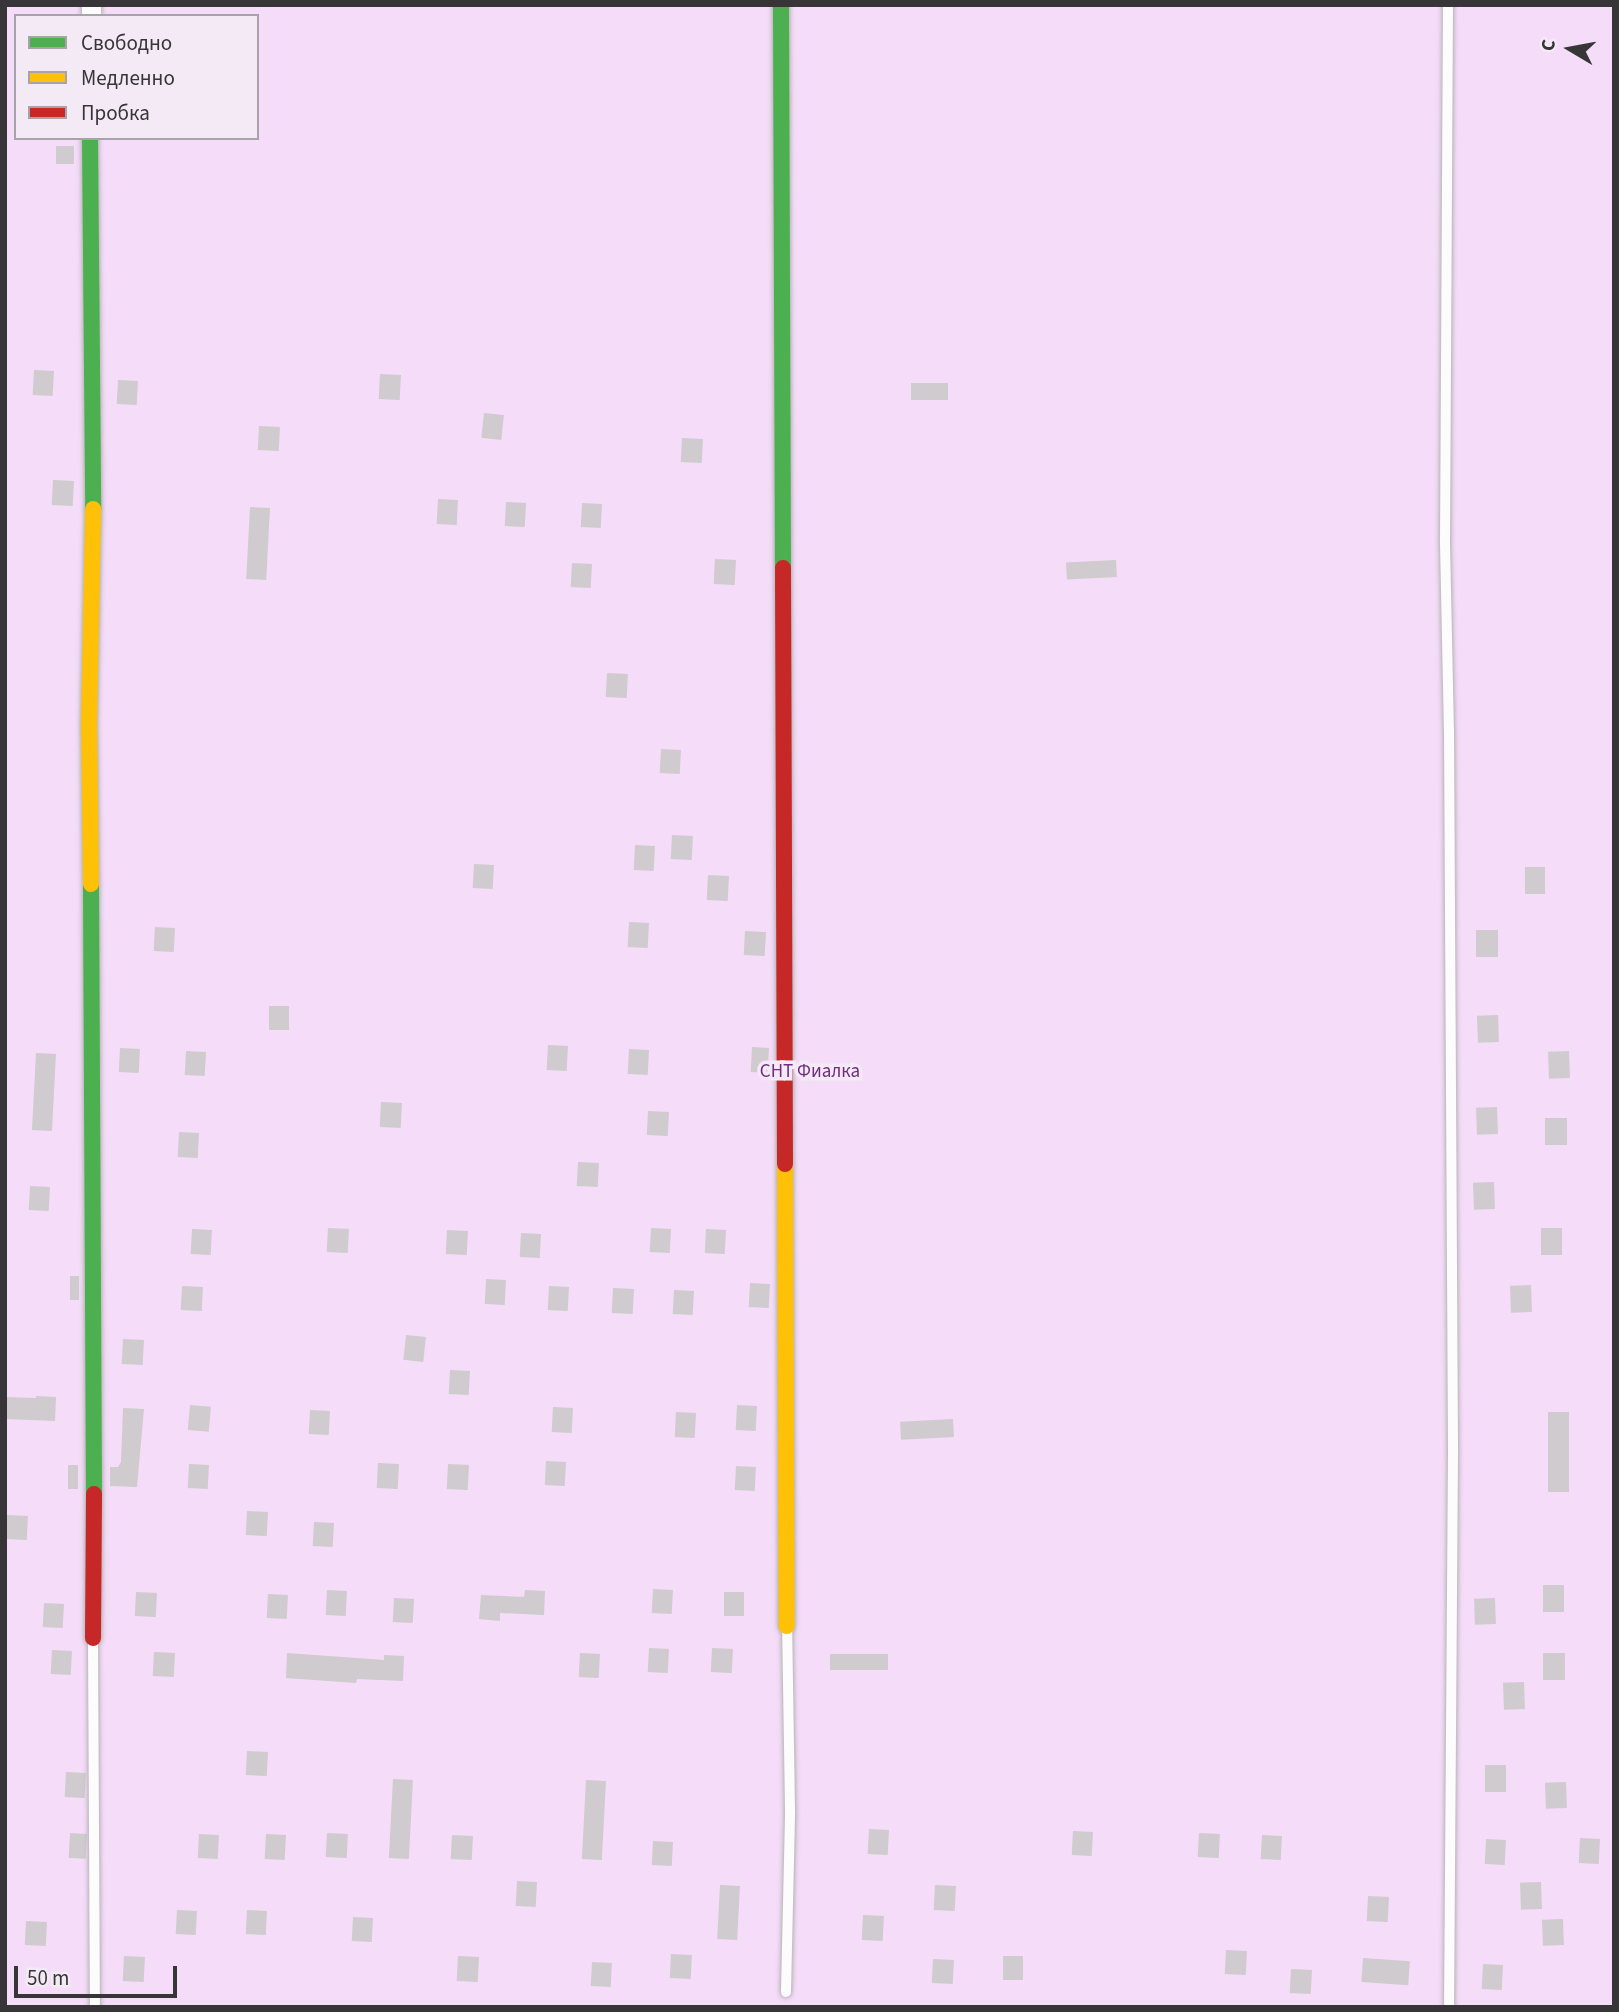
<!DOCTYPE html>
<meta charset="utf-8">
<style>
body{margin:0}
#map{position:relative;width:1619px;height:2012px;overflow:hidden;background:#f2edf2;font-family:"Source Sans 3",sans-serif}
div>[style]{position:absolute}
.green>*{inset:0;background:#f5dcf9}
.building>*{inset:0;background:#cfcbcf;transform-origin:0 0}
.roads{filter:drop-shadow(0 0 2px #b7b3b7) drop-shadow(0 0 2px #b7b3b7)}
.lane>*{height:10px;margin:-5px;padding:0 5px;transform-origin:5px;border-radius:5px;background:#fdfcfd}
.street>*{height:19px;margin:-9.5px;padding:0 9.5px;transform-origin:9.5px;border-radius:9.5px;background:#fdfcfd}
.fast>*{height:16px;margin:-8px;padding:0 8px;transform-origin:8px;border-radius:8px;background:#4caf50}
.slow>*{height:16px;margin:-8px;padding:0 8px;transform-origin:8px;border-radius:8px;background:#ffc107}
.jam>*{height:16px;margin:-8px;padding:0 8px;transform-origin:8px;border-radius:8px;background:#c62828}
span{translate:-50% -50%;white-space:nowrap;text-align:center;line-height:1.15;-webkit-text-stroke:7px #f3eaf5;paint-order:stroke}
.park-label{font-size:19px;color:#732b81}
.frame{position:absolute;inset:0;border:7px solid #383539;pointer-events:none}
.legend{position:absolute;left:14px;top:14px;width:245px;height:126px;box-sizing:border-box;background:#f3eaf5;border:2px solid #a8a2aa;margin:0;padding:9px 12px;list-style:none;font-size:21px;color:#383539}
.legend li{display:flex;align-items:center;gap:14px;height:35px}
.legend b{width:35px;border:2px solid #a8a2aa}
.north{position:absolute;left:1535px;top:14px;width:70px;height:70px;-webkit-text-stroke:5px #f3eaf5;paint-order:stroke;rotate:280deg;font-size:19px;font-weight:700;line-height:28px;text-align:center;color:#383539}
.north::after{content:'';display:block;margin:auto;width:24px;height:32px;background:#383539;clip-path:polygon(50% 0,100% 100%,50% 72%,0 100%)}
.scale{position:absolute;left:14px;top:1966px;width:163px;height:32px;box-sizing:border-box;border:4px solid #383539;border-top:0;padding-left:9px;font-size:21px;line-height:24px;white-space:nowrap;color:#383539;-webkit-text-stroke:5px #f3eaf5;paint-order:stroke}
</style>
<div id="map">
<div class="green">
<div style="clip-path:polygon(evenodd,5px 5px,1614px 5px,1614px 2007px,5px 2007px,5px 5px,16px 16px,257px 16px,257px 138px,16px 138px,16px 16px)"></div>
</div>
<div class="building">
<div style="left:56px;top:146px;width:18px;height:18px"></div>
<div style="left:34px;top:370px;width:20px;height:25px;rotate:3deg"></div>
<div style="left:380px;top:374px;width:21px;height:25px;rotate:3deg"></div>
<div style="left:118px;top:380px;width:20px;height:24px;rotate:3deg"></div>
<div style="left:948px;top:383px;width:17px;height:37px;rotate:90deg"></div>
<div style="left:484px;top:413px;width:20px;height:25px;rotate:6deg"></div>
<div style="left:259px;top:426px;width:21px;height:24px;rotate:3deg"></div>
<div style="left:682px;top:438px;width:21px;height:24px;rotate:3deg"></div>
<div style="left:53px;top:480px;width:21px;height:25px;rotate:3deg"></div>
<div style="left:438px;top:499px;width:20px;height:25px;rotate:3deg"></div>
<div style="left:506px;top:502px;width:20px;height:24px;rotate:3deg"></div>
<div style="left:582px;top:503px;width:20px;height:24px;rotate:3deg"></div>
<div style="left:250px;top:507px;width:20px;height:72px;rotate:3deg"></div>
<div style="left:715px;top:559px;width:21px;height:25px;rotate:3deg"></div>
<div style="left:1116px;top:560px;width:17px;height:50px;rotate:87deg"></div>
<div style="left:572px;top:563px;width:20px;height:24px;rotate:3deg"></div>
<div style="left:607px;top:673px;width:21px;height:24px;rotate:3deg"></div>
<div style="left:661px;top:749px;width:20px;height:24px;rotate:3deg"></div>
<div style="left:672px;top:835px;width:21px;height:24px;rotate:3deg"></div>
<div style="left:635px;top:845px;width:20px;height:25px;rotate:3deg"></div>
<div style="left:474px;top:864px;width:20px;height:24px;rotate:3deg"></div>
<div style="left:1525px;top:867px;width:20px;height:27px"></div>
<div style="left:708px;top:875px;width:21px;height:25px;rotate:3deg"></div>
<div style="left:629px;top:922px;width:20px;height:25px;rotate:3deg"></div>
<div style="left:155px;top:927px;width:20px;height:24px;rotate:3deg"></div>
<div style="left:1476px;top:930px;width:22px;height:27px"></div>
<div style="left:745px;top:931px;width:21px;height:24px;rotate:3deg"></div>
<div style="left:269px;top:1006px;width:20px;height:24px"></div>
<div style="left:1498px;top:1015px;width:27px;height:21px;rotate:88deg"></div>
<div style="left:548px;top:1045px;width:20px;height:25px;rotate:3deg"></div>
<div style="left:752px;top:1047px;width:17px;height:25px;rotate:3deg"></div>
<div style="left:120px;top:1048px;width:20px;height:24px;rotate:3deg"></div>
<div style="left:629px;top:1049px;width:20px;height:25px;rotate:3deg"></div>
<div style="left:186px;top:1051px;width:20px;height:24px;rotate:3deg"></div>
<div style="left:1569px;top:1051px;width:27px;height:21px;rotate:88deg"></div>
<div style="left:36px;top:1053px;width:20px;height:77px;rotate:3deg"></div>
<div style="left:381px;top:1102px;width:21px;height:25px;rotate:3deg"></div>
<div style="left:1497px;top:1107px;width:27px;height:21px;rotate:88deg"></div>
<div style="left:648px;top:1111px;width:21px;height:24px;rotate:3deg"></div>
<div style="left:1545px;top:1118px;width:22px;height:27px"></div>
<div style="left:179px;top:1132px;width:20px;height:25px;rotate:3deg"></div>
<div style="left:578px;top:1162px;width:21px;height:24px;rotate:3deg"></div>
<div style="left:1494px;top:1182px;width:27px;height:21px;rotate:88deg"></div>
<div style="left:30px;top:1186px;width:20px;height:24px;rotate:3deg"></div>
<div style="left:328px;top:1228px;width:21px;height:24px;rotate:3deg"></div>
<div style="left:651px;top:1228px;width:20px;height:24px;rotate:3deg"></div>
<div style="left:1541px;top:1228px;width:21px;height:27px"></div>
<div style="left:192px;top:1229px;width:20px;height:25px;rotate:3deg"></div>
<div style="left:706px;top:1229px;width:20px;height:24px;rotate:3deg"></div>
<div style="left:447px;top:1230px;width:21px;height:24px;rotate:3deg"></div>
<div style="left:521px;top:1233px;width:20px;height:24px;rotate:3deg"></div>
<div style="left:70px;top:1276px;width:9px;height:24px"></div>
<div style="left:486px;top:1279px;width:20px;height:25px;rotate:3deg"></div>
<div style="left:750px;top:1283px;width:20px;height:24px;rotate:3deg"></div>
<div style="left:1531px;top:1285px;width:27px;height:21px;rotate:88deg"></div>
<div style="left:182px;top:1286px;width:21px;height:24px;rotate:3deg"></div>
<div style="left:549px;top:1286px;width:20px;height:24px;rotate:3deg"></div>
<div style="left:613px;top:1288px;width:21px;height:25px;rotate:3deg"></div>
<div style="left:674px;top:1290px;width:20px;height:24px;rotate:3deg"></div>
<div style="left:406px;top:1335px;width:20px;height:25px;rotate:6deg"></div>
<div style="left:123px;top:1339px;width:21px;height:25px;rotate:3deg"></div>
<div style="left:450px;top:1370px;width:20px;height:24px;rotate:3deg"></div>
<div style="clip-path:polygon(36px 1396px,56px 1397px,55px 1421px,5px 1419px,5px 1397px,36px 1398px)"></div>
<div style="left:190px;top:1405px;width:21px;height:25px;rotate:5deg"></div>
<div style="left:737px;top:1405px;width:20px;height:25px;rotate:3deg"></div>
<div style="left:553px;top:1407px;width:20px;height:25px;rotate:3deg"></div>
<div style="clip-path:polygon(123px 1408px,144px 1409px,137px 1487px,110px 1486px,110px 1467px,118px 1467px,121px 1462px)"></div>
<div style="left:310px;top:1410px;width:20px;height:24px;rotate:3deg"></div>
<div style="left:676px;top:1412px;width:20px;height:25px;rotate:3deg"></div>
<div style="left:1569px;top:1412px;width:80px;height:21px;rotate:90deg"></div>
<div style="left:953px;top:1419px;width:18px;height:53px;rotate:87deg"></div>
<div style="left:546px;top:1461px;width:20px;height:24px;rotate:3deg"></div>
<div style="left:378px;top:1463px;width:21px;height:25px;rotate:3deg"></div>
<div style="left:189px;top:1464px;width:20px;height:24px;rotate:3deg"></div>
<div style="left:448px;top:1464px;width:21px;height:25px;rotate:3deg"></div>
<div style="left:68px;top:1465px;width:10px;height:24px"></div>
<div style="left:736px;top:1466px;width:20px;height:24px;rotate:3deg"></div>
<div style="left:247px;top:1511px;width:21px;height:24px;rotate:3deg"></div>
<div style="left:7px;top:1515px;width:21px;height:24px;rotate:3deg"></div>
<div style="left:314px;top:1522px;width:20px;height:24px;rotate:3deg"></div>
<div style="left:1564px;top:1585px;width:27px;height:21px;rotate:90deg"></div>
<div style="left:653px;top:1589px;width:20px;height:24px;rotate:3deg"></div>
<div style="left:327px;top:1590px;width:20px;height:25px;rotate:3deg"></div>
<div style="clip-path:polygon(525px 1590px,545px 1591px,544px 1615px,500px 1613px,500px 1621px,479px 1619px,481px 1595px,524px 1597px)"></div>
<div style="left:136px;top:1592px;width:21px;height:24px;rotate:3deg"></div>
<div style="left:724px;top:1592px;width:20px;height:24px"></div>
<div style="left:268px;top:1594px;width:20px;height:24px;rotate:3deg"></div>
<div style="left:394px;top:1598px;width:20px;height:24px;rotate:3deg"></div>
<div style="left:1495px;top:1598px;width:26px;height:21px;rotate:88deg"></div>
<div style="left:44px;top:1603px;width:20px;height:24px;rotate:3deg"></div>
<div style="left:649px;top:1648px;width:20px;height:24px;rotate:3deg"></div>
<div style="left:712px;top:1648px;width:21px;height:24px;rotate:3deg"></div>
<div style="left:52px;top:1650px;width:20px;height:24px;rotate:3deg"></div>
<div style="left:154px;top:1652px;width:21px;height:24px;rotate:3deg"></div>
<div style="clip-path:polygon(287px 1653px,384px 1660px,384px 1655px,404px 1656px,403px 1681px,357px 1679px,356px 1683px,286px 1678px)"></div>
<div style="left:580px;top:1653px;width:20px;height:24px;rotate:3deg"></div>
<div style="left:1565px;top:1653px;width:27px;height:22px;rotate:90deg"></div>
<div style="left:888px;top:1654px;width:16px;height:58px;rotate:90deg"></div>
<div style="left:1524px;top:1682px;width:27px;height:21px;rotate:88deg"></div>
<div style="left:247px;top:1751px;width:21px;height:24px;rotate:3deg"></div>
<div style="left:1485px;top:1765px;width:21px;height:27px"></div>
<div style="left:66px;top:1772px;width:20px;height:25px;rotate:3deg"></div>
<div style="left:393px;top:1779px;width:20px;height:79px;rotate:3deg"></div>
<div style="left:586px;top:1780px;width:20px;height:79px;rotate:3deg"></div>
<div style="left:1566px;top:1782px;width:26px;height:21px;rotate:88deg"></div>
<div style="left:869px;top:1829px;width:20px;height:25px;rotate:3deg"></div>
<div style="left:1073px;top:1831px;width:20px;height:24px;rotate:3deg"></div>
<div style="left:70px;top:1833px;width:17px;height:25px;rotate:3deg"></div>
<div style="left:327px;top:1833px;width:21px;height:24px;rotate:3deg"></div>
<div style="left:1199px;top:1833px;width:21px;height:24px;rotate:3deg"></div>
<div style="left:199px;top:1834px;width:20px;height:24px;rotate:3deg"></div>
<div style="left:266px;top:1834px;width:20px;height:25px;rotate:3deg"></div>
<div style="left:452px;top:1835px;width:21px;height:24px;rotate:3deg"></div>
<div style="left:1262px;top:1835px;width:20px;height:24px;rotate:3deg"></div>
<div style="left:1580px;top:1838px;width:20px;height:25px;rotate:3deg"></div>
<div style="left:1486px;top:1839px;width:20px;height:25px;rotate:3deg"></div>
<div style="left:653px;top:1841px;width:20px;height:24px;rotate:3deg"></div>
<div style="left:517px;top:1881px;width:20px;height:25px;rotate:3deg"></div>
<div style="left:1541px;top:1882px;width:27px;height:21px;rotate:88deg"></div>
<div style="left:720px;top:1885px;width:20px;height:54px;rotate:3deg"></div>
<div style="left:935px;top:1885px;width:21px;height:25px;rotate:3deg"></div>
<div style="left:1368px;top:1896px;width:21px;height:25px;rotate:3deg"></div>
<div style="left:177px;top:1910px;width:20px;height:24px;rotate:3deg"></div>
<div style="left:247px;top:1910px;width:20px;height:24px;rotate:3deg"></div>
<div style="left:863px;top:1915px;width:21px;height:25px;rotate:3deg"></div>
<div style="left:353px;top:1917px;width:20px;height:24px;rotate:3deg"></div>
<div style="left:1563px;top:1919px;width:26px;height:21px;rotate:88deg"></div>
<div style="left:26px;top:1921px;width:21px;height:24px;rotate:3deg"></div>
<div style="left:1226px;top:1950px;width:21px;height:24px;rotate:3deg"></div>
<div style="left:671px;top:1954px;width:21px;height:24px;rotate:3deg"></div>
<div style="left:124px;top:1956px;width:21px;height:25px;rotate:3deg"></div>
<div style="left:458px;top:1956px;width:21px;height:25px;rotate:3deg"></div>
<div style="left:1003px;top:1956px;width:20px;height:24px"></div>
<div style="left:1363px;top:1958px;width:47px;height:24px;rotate:4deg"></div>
<div style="left:933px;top:1959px;width:21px;height:24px;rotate:3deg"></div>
<div style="left:592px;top:1962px;width:20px;height:24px;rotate:3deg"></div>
<div style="left:1483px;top:1964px;width:20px;height:25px;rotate:3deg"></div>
<div style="left:1291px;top:1969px;width:21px;height:24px;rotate:3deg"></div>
</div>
<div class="roads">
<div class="lane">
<div style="left:1448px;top:5px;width:538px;rotate:90.32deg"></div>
<div style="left:1445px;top:543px;width:188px;rotate:88.8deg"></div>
<div style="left:1449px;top:731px;width:722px;rotate:89.68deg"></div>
<div style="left:1453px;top:1453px;width:554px;rotate:90.41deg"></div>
<div style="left:93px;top:1640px;width:367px;rotate:89.7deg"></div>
<div style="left:786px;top:1992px;width:182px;rotate:-88.7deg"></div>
<div style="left:790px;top:1810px;width:181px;rotate:-90.9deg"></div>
</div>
<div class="street">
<div style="left:91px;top:16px;width:11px;rotate:-90deg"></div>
</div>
<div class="fast">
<div style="left:781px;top:5px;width:563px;rotate:89.8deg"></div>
<div style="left:90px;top:138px;width:371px;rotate:89.5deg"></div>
<div style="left:91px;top:884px;width:610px;rotate:89.72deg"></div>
</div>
<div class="slow">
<div style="left:91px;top:884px;width:159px;rotate:-90.7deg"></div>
<div style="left:89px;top:725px;width:216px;rotate:-88.9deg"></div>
<div style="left:785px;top:1164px;width:462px;rotate:89.8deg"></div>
</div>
<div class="jam">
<div style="left:783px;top:568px;width:596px;rotate:89.81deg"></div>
<div style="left:93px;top:1638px;width:144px;rotate:-89.6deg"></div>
</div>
</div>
<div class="park-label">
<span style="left:810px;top:1072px">СНТ Фиалка</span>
</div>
<div class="frame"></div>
<ul class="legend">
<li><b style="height:9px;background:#4caf50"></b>Свободно</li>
<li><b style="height:9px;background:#ffc107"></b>Медленно</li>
<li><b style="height:9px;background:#c62828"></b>Пробка</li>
</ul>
<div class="north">С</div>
<div class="scale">50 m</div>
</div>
